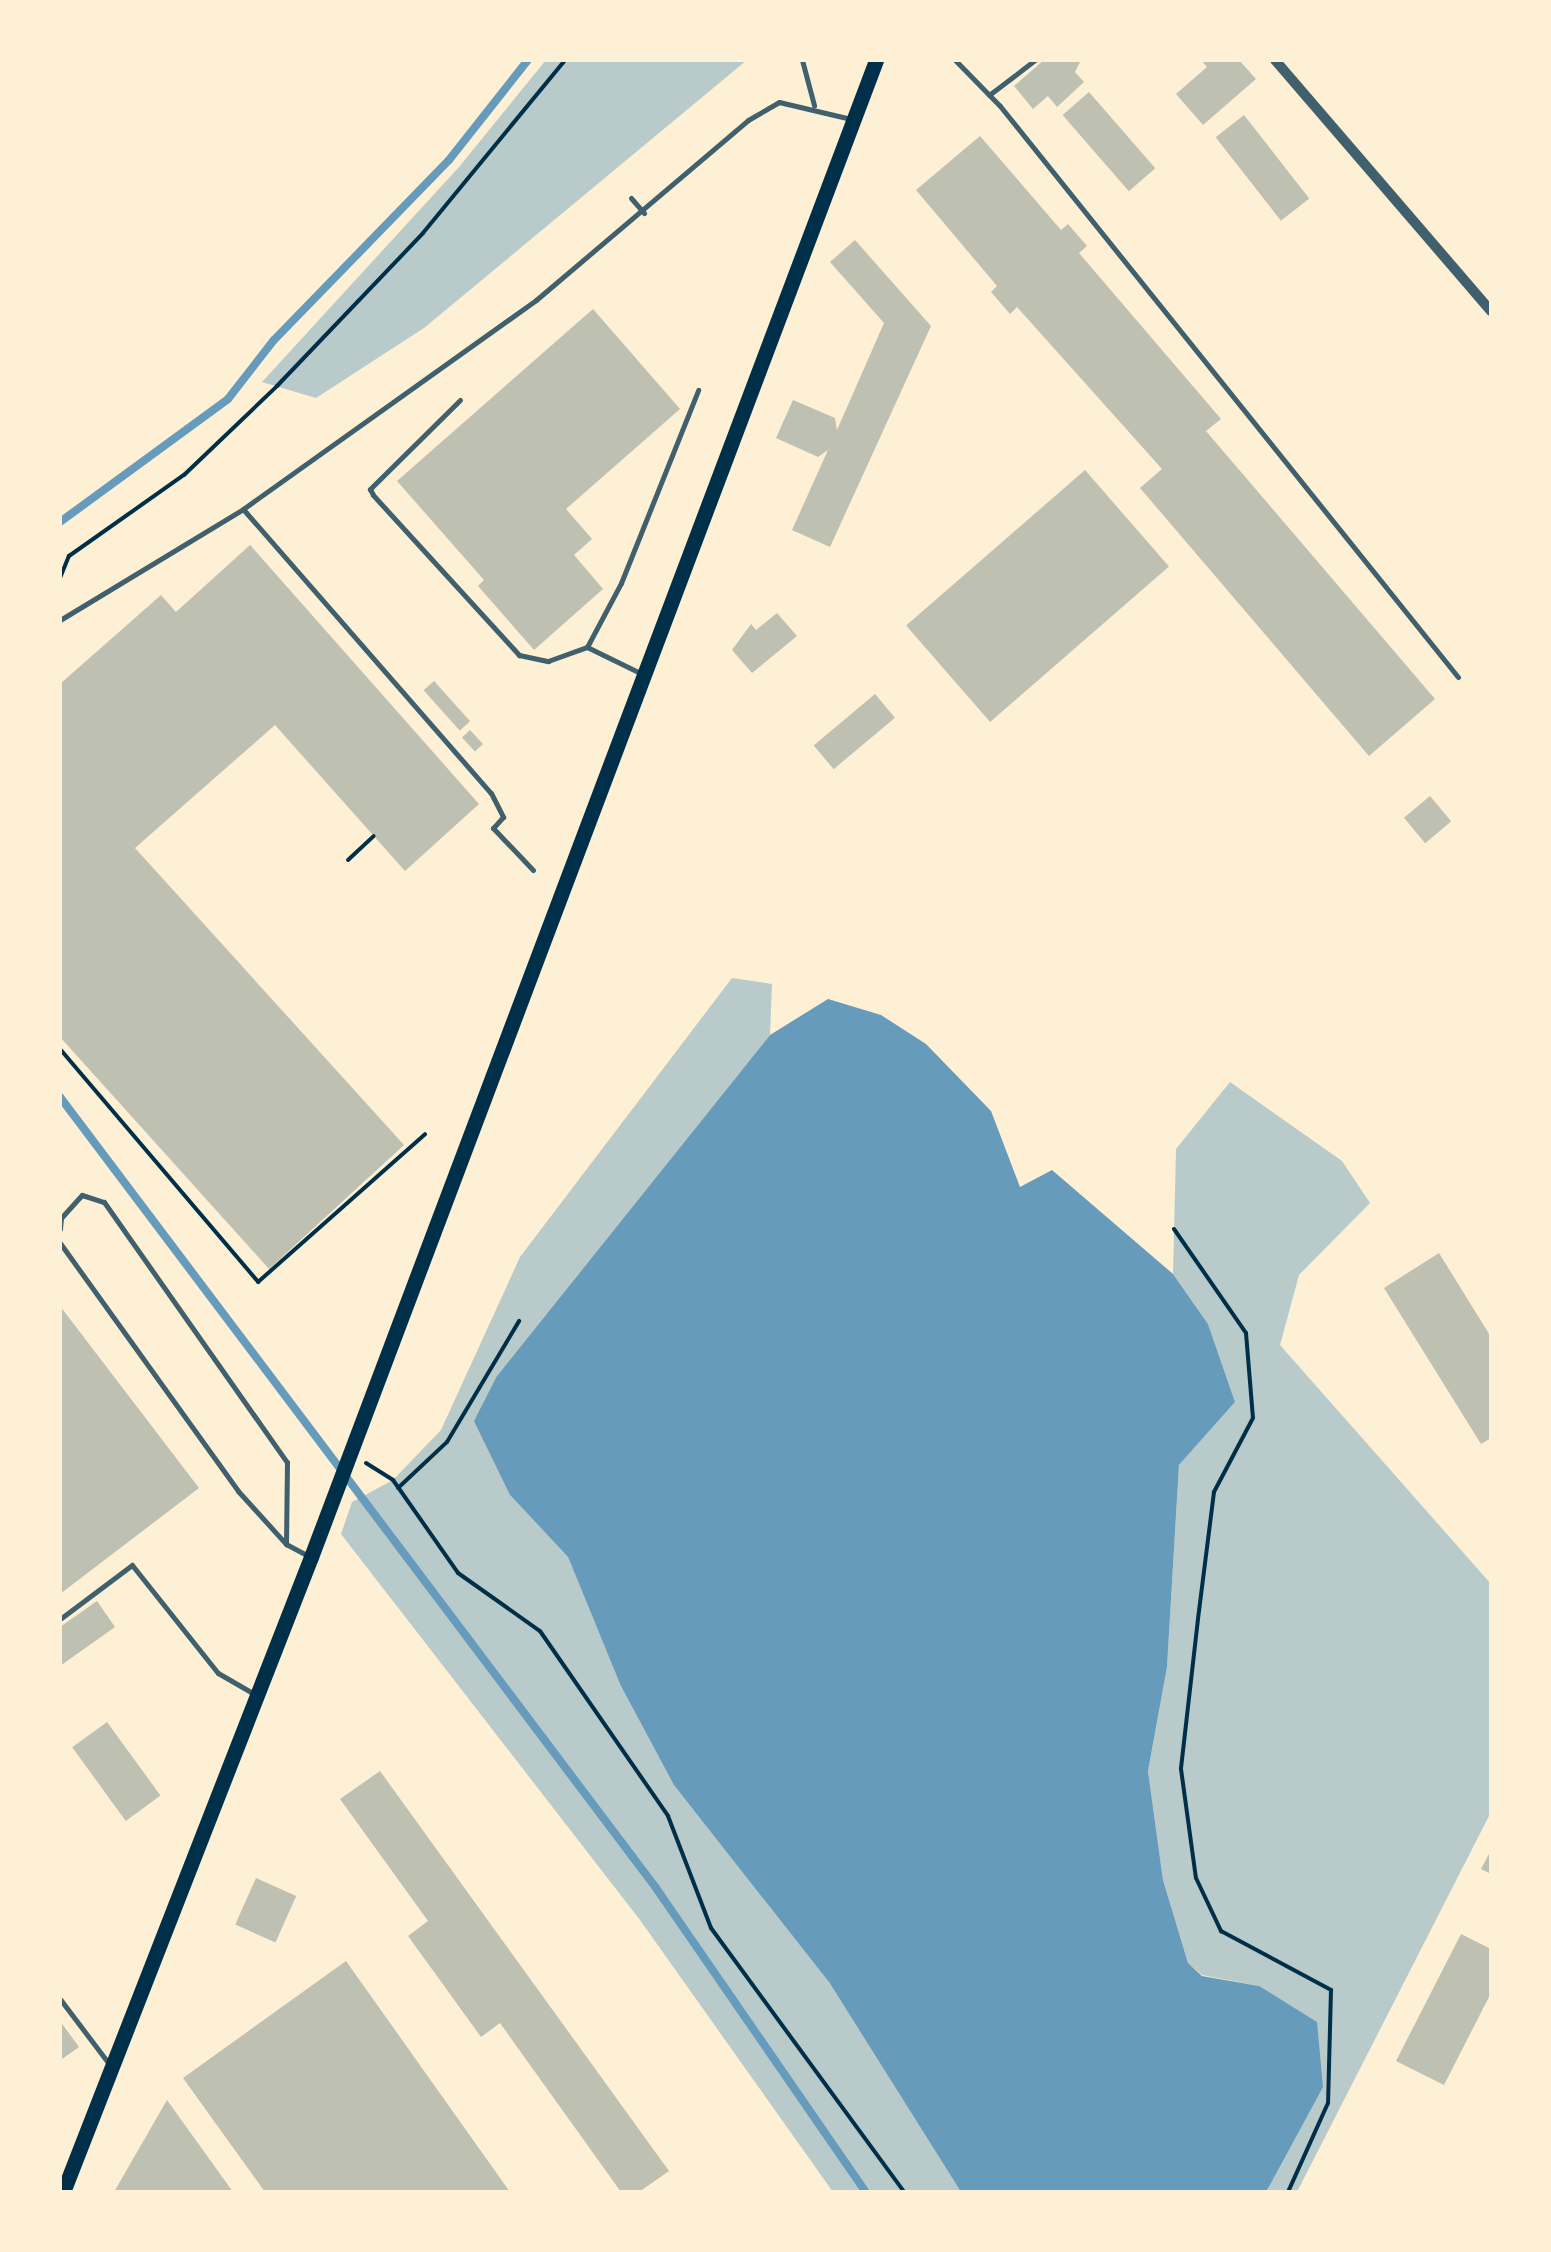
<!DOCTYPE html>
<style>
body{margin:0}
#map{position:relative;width:1551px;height:2252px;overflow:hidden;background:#fdf0d5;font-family:"Space Grotesk",sans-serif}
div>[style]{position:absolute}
.green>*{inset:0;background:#b9caca}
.water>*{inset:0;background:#669bbc}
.stream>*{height:8px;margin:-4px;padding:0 4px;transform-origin:4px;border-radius:4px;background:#669bbc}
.building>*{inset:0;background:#bec0b2;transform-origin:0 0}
.path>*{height:4px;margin:-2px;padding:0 2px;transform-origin:2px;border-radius:2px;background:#003049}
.service>*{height:5px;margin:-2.5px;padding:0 2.5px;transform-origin:2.5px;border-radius:2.5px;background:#3f606c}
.minor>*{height:10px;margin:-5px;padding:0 5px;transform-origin:5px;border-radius:5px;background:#3f606c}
.secondary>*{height:15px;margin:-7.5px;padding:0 7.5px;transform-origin:7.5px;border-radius:7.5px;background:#003049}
span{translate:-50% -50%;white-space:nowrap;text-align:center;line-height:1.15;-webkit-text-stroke:10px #fdf0d5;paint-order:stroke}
.frame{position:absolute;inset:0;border:62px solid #fdf0d5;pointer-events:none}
</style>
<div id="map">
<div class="green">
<div style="clip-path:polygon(546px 60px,747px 60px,424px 328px,316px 398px,262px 382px,459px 167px)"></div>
<div style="clip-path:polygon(732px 978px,772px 984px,770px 1035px,497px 1376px,510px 1495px,568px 1557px,620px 1684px,829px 1982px,961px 2192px,833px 2192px,640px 1920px,341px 1534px,352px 1502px,393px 1480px,441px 1430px,520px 1257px)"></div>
<div style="clip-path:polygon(1230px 1082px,1342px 1161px,1370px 1203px,1299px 1275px,1280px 1345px,1491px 1584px,1491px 1812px,1297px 2192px,1266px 2192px,1286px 2153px,1259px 1986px,1202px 1975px,1188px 1963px,1163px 1880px,1148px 1771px,1167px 1667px,1179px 1465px,1235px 1402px,1208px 1324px,1173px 1274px,1176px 1149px)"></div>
</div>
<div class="water">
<div style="clip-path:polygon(828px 999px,881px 1015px,926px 1044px,991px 1111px,1020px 1187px,1052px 1170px,1173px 1274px,1208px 1324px,1235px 1402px,1179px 1465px,1167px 1667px,1148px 1771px,1163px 1880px,1188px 1963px,1202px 1976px,1259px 1986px,1317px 2022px,1323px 2087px,1266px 2192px,961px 2192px,829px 1982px,674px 1785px,620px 1684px,568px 1557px,510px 1495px,474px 1421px,497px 1376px,770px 1035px)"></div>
</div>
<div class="stream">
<div style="left:60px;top:522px;width:208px;rotate:-36.2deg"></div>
<div style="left:228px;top:399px;width:75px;rotate:-52.1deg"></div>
<div style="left:274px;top:340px;width:251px;rotate:-45.8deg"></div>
<div style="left:449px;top:160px;width:127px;rotate:-51.7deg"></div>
<div style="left:60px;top:1097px;width:990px;rotate:53deg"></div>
<div style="left:656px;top:1888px;width:369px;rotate:55.4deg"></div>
</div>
<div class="building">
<div style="clip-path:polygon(1044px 60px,1081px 60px,1075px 72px,1084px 82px,1057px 107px,1048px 96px,1033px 109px,1014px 86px)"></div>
<div style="clip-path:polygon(1201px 60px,1239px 60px,1256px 79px,1203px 125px,1176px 94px,1207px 67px)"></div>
<div style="left:1089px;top:92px;width:101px;height:35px;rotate:49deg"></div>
<div style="left:1244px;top:115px;width:106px;height:36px;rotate:52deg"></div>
<div style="clip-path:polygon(980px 136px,1061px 230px,1068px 224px,1087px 246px,1079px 253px,1221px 419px,1206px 431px,1435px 699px,1369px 756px,1140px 488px,1162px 469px,1017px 307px,1010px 314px,991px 292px,997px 286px,916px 190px)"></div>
<div style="clip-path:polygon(855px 240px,931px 326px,830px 547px,792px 530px,828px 450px,818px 457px,776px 438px,793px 400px,835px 418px,837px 430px,884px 323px,830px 262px)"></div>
<div style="clip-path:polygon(593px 309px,680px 409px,566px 509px,592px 539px,574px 555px,603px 589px,534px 650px,478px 586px,484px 580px,397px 481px)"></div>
<div style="left:1085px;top:470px;width:128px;height:237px;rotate:49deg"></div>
<div style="clip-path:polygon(250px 545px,479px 804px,405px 871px,275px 725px,135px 848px,404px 1145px,269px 1269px,60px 1037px,60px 684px,161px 595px,176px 612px)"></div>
<div style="clip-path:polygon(777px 613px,797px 636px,752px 673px,732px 650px,751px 624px,756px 630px)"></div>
<div style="left:434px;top:681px;width:54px;height:14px;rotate:48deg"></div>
<div style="left:875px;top:694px;width:31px;height:80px;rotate:50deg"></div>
<div style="left:470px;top:730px;width:19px;height:11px;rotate:47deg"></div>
<div style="left:1430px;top:796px;width:33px;height:34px;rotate:50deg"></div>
<div style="clip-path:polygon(1439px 1253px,1491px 1337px,1491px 1438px,1481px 1444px,1384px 1288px)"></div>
<div style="clip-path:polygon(60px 1306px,199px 1488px,60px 1594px)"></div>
<div style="clip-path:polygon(97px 1601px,115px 1627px,60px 1666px,60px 1627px)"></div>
<div style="left:107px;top:1722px;width:91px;height:43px;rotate:54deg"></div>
<div style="clip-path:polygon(380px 1771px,669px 2171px,639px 2192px,621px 2192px,500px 2023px,481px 2037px,408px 1936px,428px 1921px,340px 1799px)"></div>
<div style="clip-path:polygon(1491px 1850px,1491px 1874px,1481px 1869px)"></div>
<div style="left:256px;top:1878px;width:44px;height:51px;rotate:24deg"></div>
<div style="clip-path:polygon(1461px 1934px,1491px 1949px,1491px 1993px,1444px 2085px,1396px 2061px)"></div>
<div style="clip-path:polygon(346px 1961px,510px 2192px,265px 2192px,183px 2078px)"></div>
<div style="clip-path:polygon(60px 2021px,79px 2047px,62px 2059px,60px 2056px)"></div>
<div style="clip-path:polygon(167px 2100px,233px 2192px,114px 2192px)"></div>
</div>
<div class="path">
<div style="left:60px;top:578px;width:24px;rotate:-68deg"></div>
<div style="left:69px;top:556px;width:141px;rotate:-35.2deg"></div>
<div style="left:184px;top:475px;width:129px;rotate:-43.7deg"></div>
<div style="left:277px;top:386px;width:211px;rotate:-46.3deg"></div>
<div style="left:423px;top:233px;width:224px;rotate:-50.6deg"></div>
<div style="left:348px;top:860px;width:35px;rotate:-43deg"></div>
<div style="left:60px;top:1049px;width:306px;rotate:49.6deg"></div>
<div style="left:258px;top:1282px;width:223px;rotate:-41.5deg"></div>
<div style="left:1174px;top:1229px;width:126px;rotate:55.3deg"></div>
<div style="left:1246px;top:1333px;width:85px;rotate:85.3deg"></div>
<div style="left:1253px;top:1418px;width:84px;rotate:117.8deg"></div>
<div style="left:1214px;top:1492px;width:128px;rotate:97.2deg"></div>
<div style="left:1198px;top:1619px;width:151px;rotate:96.5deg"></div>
<div style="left:1181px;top:1769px;width:110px;rotate:82.2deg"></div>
<div style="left:1196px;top:1878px;width:59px;rotate:64.7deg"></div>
<div style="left:1221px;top:1931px;width:125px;rotate:28.2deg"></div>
<div style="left:1331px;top:1990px;width:113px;rotate:91.5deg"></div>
<div style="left:1328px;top:2103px;width:98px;rotate:114.2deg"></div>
<div style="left:366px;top:1463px;width:32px;rotate:32deg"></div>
<div style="left:393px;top:1480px;width:113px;rotate:55deg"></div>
<div style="left:458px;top:1573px;width:100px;rotate:35.3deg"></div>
<div style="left:540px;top:1631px;width:225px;rotate:55.3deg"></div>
<div style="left:668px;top:1816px;width:120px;rotate:69deg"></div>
<div style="left:711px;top:1928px;width:327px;rotate:53.8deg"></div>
<div style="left:398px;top:1488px;width:67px;rotate:-43.2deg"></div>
<div style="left:447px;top:1442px;width:141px;rotate:-59.2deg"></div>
</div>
<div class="service">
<div style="left:802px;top:60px;width:47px;rotate:75.1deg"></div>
<div style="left:955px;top:60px;width:64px;rotate:45.6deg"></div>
<div style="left:1000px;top:106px;width:732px;rotate:51.27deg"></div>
<div style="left:989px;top:95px;width:58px;rotate:-37.3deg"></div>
<div style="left:631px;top:198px;width:20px;rotate:49deg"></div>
<div style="left:460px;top:400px;width:127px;rotate:135.3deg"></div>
<div style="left:370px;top:489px;width:7px;rotate:63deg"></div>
<div style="left:373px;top:495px;width:217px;rotate:47.6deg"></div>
<div style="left:519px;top:655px;width:30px;rotate:12deg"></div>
<div style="left:548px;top:661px;width:41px;rotate:-19.7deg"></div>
<div style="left:587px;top:647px;width:61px;rotate:26.1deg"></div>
<div style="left:243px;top:509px;width:377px;rotate:48.9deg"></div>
<div style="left:491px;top:793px;width:27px;rotate:63deg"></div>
<div style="left:503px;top:817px;width:15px;rotate:132deg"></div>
<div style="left:493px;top:828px;width:58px;rotate:46.4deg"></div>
<div style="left:60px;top:620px;width:214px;rotate:-31.2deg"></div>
<div style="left:243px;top:509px;width:360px;rotate:-35.5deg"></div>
<div style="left:536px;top:300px;width:278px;rotate:-40.3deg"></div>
<div style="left:748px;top:120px;width:36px;rotate:-30deg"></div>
<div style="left:779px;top:102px;width:74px;rotate:13.3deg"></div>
<div style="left:587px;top:647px;width:72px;rotate:-62deg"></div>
<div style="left:621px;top:583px;width:208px;rotate:-68.2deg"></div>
<div style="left:60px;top:1229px;width:11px;rotate:-85deg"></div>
<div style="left:61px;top:1218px;width:31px;rotate:-48deg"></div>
<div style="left:82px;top:1195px;width:23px;rotate:18deg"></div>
<div style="left:104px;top:1202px;width:318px;rotate:54.9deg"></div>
<div style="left:287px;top:1462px;width:82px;rotate:90.7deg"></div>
<div style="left:60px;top:1243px;width:305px;rotate:54.3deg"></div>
<div style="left:238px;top:1491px;width:72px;rotate:47.8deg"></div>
<div style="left:286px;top:1544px;width:26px;rotate:28deg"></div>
<div style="left:60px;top:1619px;width:90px;rotate:-36.9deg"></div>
<div style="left:132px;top:1565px;width:138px;rotate:51.5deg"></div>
<div style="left:218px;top:1673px;width:44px;rotate:30.1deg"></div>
<div style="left:60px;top:1999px;width:83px;rotate:52.9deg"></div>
</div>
<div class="minor">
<div style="left:1275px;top:60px;width:331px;rotate:49.3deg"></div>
</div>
<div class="secondary">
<div style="left:63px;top:2192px;width:682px;rotate:-68.67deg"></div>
<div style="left:311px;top:1557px;width:1600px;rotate:-69.32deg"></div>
</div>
<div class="frame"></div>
</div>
